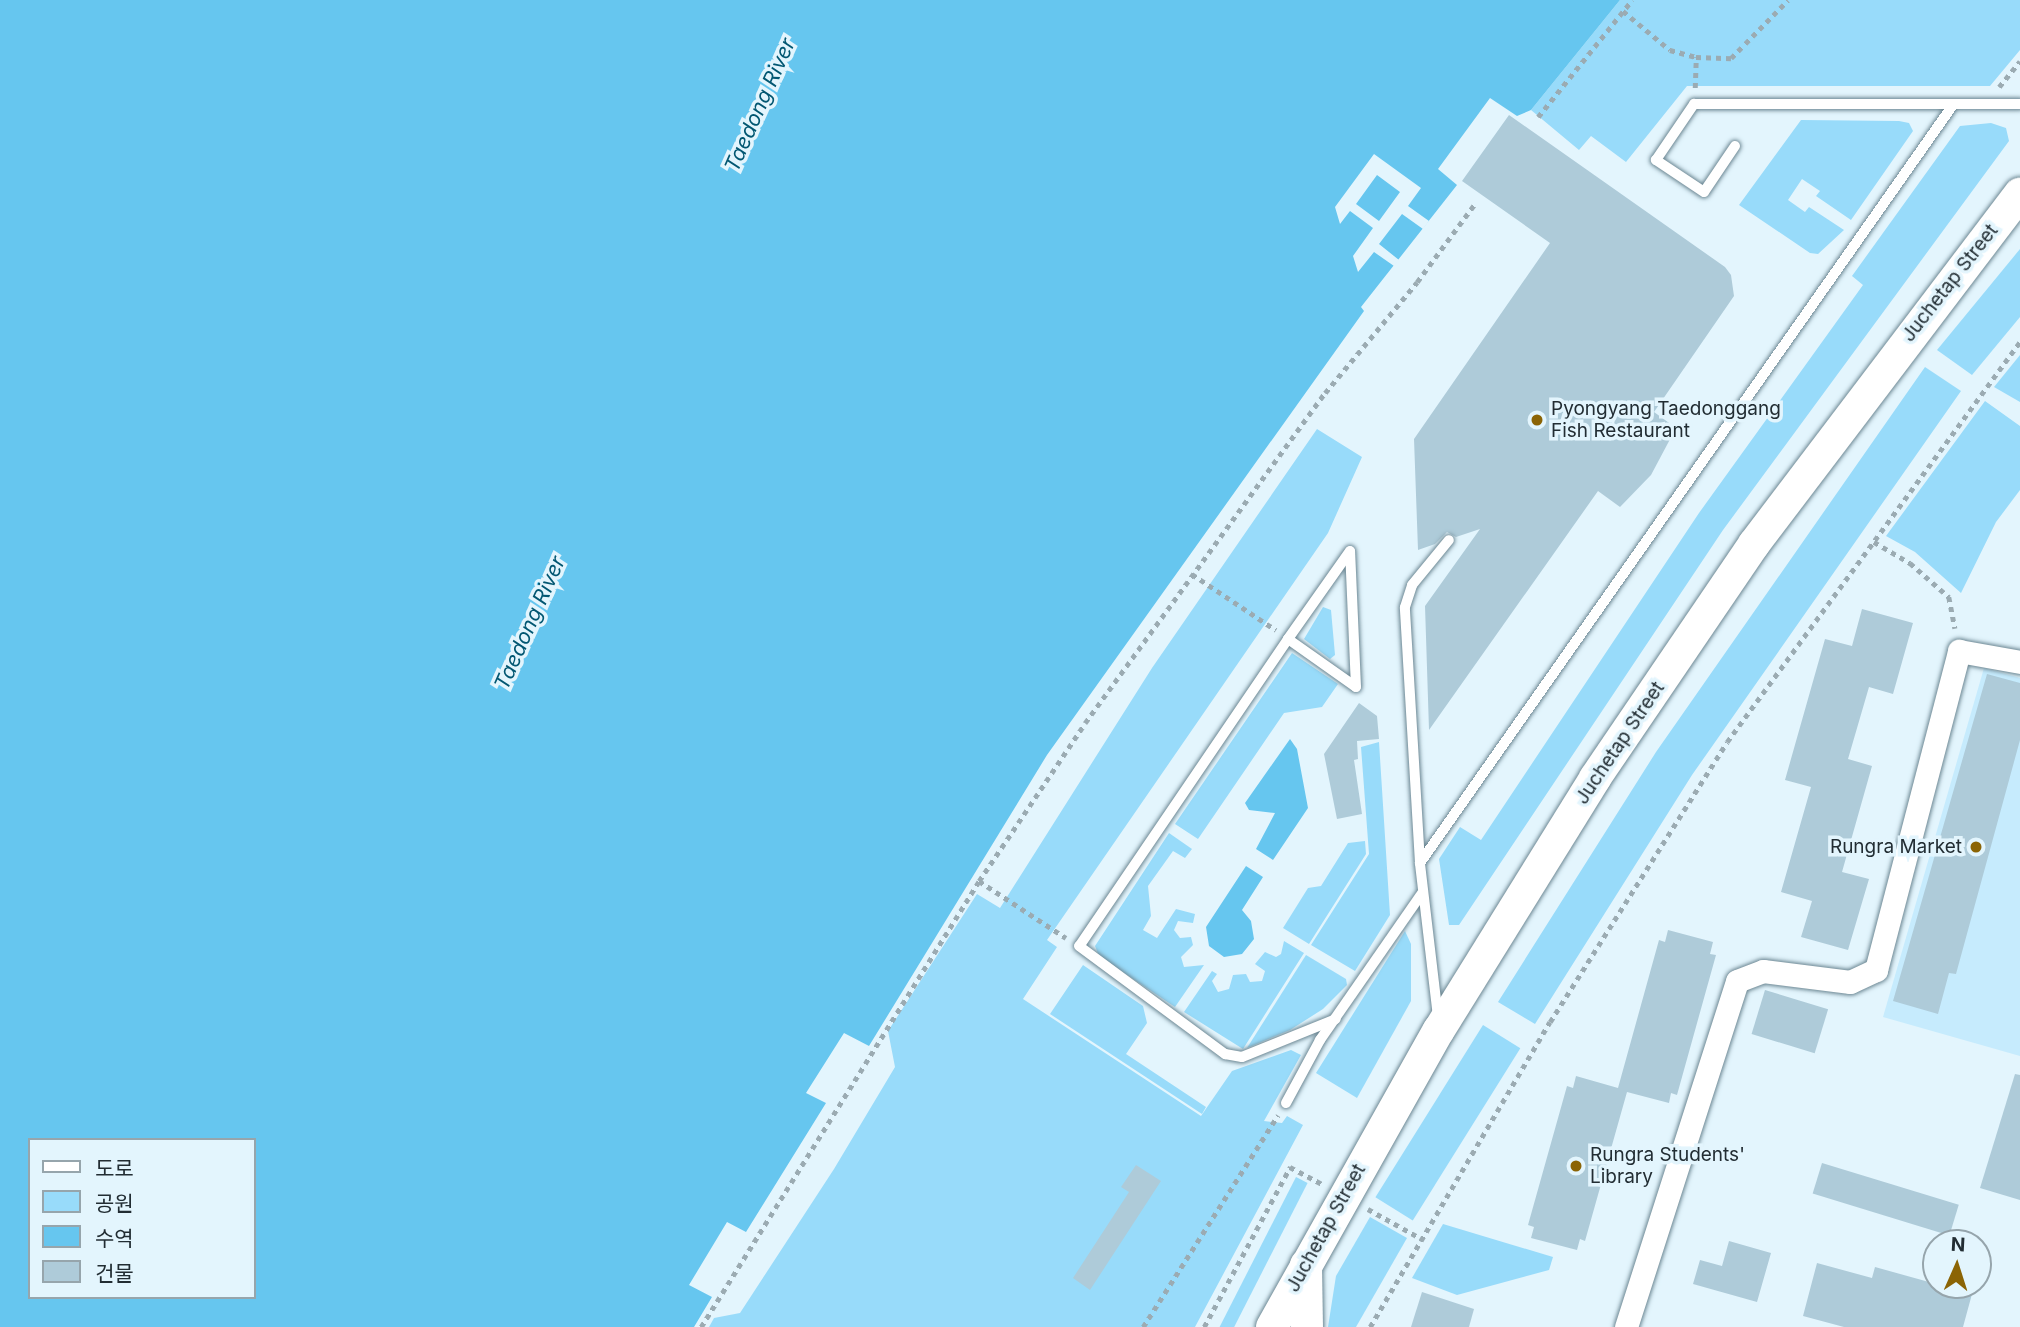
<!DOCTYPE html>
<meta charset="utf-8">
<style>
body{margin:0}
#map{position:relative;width:2020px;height:1327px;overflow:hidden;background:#e3f5fd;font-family:Inter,"Noto Sans KR",sans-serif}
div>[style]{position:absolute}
.built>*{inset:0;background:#c6ebfd}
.green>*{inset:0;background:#98dbfa;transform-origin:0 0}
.water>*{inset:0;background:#66c6ef}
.pier>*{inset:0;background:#e3f5fd}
.building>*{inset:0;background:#aecbd9;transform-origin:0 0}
.path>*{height:4.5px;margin-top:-2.25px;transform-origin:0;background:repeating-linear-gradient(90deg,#9babb2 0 5px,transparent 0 10px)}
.roads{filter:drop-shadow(0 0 2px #6c8793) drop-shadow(0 0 2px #6c8793)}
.lane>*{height:10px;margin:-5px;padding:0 5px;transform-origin:5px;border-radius:5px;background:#fff}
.street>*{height:23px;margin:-11.5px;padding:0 11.5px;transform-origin:11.5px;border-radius:11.5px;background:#fff}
.secondary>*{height:32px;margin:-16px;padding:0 16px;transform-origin:16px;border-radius:16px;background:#fff}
.dots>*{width:19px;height:19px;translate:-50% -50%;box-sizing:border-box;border:4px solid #e3f5fd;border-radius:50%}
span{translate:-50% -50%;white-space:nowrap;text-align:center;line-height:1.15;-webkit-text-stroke:7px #e3f5fd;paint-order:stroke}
.street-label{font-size:19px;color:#222d33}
.poi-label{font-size:19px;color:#222d33}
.left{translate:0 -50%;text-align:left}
.right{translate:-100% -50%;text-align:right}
.water-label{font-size:21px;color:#025772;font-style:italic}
.legend{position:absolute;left:28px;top:1138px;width:228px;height:161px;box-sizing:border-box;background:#e3f5fd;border:2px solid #96a5ac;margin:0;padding:9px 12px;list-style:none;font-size:21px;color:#222d33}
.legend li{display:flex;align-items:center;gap:14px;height:35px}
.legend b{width:35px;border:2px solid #96a5ac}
.north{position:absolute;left:1922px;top:1229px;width:70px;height:70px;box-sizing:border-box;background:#e3f5fd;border:2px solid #96a5ac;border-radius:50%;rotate:3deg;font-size:19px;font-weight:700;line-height:28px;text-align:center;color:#222d33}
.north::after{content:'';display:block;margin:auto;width:24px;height:32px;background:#8b6405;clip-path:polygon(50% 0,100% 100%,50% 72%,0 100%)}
</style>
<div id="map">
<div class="built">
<div style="clip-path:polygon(1984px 668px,2020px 678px,2020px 1056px,1883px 1017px)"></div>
</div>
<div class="green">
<div style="clip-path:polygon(1620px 0,2020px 0,2020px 50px,1990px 86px,1687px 86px,1626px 162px,1591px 136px,1579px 150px,1531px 110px)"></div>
<div style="clip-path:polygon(1801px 120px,1899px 121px,1909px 123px,1913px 131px,1851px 220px,1816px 196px,1820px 191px,1802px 179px,1788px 200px,1805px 212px,1809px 207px,1844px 230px,1818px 254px,1810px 253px,1739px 205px)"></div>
<div style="clip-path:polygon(1991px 123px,2006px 128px,2009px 141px,1723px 530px,1459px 925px,1449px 925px,1439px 859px,1460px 827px,1481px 840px,1699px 513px,1863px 285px,1852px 276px,1960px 126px)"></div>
<div style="clip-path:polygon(2020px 249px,2020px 317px,1972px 375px,1937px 350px)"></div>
<div style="clip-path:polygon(2020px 355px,2020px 402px,1994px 387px)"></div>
<div style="clip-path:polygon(1925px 367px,1961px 391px,1692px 775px,1535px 1024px,1498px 1002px,1656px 752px)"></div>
<div style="clip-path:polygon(1985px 401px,2020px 426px,2020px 490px,1996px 522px,1961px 593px,1915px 552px,1886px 536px)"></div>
<div style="clip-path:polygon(1317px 429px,1362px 457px,1328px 533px,1047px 940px,1057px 947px,1023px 999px,1201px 1116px,1232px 1071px,1291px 1050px,1301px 1055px,1264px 1121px,1282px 1123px,1287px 1116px,1303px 1125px,1195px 1327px,709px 1327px,714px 1318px,740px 1313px,834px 1169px,895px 1067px,888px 1031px,977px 894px,1000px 908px,1152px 668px)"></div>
<div style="clip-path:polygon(1323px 607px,1331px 610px,1335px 655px,1330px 659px,1304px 639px)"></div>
<div style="clip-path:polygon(1292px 653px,1338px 684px,1322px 707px,1284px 713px,1198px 839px,1175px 824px)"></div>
<div style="clip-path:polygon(1379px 742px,1390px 915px,1355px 971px,1311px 945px,1369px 854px,1361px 747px)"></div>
<div style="clip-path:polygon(1169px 833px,1192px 849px,1185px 858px,1173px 851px,1148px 886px,1151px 916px,1143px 930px,1157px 938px,1176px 909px,1195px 914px,1193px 923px,1178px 921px,1174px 930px,1180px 938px,1191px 937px,1193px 945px,1181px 957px,1184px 967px,1204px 965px,1175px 1007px,1099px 956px,1095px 946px)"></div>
<div style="clip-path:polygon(1365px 841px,1366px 854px,1309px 944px,1283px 928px,1308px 888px,1321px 886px,1348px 843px)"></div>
<div style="clip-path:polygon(1405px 931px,1411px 944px,1411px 1001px,1357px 1098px,1316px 1073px)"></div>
<div style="clip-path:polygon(1284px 941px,1304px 953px,1243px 1049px,1184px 1012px,1212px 971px,1217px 974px,1212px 981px,1218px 992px,1229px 989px,1233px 975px,1246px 974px,1250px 982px,1262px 981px,1265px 971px,1255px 964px,1265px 952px,1276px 957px,1281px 954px)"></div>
<div style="clip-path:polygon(1306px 955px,1346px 979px,1347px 985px,1323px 1009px,1290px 1030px,1247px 1048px)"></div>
<div style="clip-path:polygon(1083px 965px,1143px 1006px,1147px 1023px,1126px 1054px,1206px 1107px,1202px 1114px,1050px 1014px)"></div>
<div style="left:1483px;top:1025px;width:44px;height:203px;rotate:32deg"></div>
<div style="left:1296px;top:1177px;width:13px;height:170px;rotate:27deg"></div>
<div style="clip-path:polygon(1370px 1217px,1407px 1238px,1356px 1327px,1328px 1327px,1336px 1276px)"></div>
<div style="clip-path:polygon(1443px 1224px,1553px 1257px,1549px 1270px,1457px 1295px,1412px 1278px)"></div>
</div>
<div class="water">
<div style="clip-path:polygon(evenodd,0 0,1620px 0,1531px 110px,1517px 116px,1490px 98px,1438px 169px,1457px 185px,1361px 307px,1364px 311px,1047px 755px,869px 1046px,844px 1033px,806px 1093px,826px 1103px,746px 1232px,727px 1222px,689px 1285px,712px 1297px,694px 1327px,0 1327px,0 0,30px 1140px,254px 1140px,254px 1297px,30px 1297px,30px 1140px)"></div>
<div style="clip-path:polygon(1290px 739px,1297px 749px,1308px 808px,1273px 860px,1256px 849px,1275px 813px,1249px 810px,1245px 803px)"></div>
<div style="clip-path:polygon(1246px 866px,1263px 877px,1242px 910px,1251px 921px,1254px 939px,1242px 954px,1224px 957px,1209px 946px,1206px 927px)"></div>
</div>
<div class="pier">
<div style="clip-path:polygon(evenodd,1374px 154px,1421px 188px,1408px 206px,1429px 221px,1423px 229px,1402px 214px,1379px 244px,1399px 260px,1394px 266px,1374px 252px,1358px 272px,1353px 256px,1373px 228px,1350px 211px,1340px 224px,1335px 207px,1374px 154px,1377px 175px,1400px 192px,1379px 221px,1356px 204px,1377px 175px)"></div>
</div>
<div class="building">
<div style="clip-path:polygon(1509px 115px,1725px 267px,1731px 275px,1734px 296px,1654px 412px,1676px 428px,1651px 475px,1620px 507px,1598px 491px,1429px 730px,1425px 606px,1480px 529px,1456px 537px,1447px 532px,1435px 544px,1418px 550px,1414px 439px,1550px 243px,1462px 181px)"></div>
<div style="clip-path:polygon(1862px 609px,1913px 623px,1893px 694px,1869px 687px,1848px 759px,1872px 766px,1842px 872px,1869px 879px,1848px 950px,1801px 937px,1812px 901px,1781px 892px,1811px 787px,1785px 780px,1825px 639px,1852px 646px)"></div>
<div style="clip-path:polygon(1987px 674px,2020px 683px,2020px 740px,1956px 974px,1949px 973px,1938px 1014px,1893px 1001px)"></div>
<div style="clip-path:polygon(1359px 703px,1377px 716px,1379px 739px,1357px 741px,1358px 759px,1354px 760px,1362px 814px,1337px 819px,1324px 754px)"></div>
<div style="clip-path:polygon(1668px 930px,1713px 942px,1710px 954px,1716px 955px,1677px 1095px,1671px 1093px,1669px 1103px,1627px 1092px,1585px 1241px,1580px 1239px,1577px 1250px,1531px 1238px,1534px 1227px,1528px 1225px,1567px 1086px,1573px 1088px,1576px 1076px,1618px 1088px,1659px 940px,1665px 942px)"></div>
<div style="left:1765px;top:990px;width:66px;height:46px;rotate:17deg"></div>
<div style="clip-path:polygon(2015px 1074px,2020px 1075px,2020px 1200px,1980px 1188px)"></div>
<div style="left:1822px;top:1163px;width:143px;height:32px;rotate:17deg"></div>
<div style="clip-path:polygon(1136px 1165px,1161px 1181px,1090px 1290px,1073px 1278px,1129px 1192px,1121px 1187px)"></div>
<div style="clip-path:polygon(1729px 1241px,1771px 1253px,1757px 1302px,1693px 1284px,1700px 1260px,1722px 1266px)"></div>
<div style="clip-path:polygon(1817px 1263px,1872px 1278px,1875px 1267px,1972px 1294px,1963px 1327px,1844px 1327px,1803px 1316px)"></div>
<div style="clip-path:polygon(1422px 1292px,1474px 1309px,1469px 1327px,1411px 1327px)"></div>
</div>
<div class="path">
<div style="left:1623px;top:11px;width:61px;rotate:39.7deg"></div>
<div style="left:1670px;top:50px;width:27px;rotate:15deg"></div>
<div style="left:1696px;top:57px;width:35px;rotate:2deg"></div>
<div style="left:1731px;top:58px;width:81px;rotate:-45.5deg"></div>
<div style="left:1999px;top:87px;width:33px;rotate:-51deg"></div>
<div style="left:1695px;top:88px;width:31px;rotate:-88deg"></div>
<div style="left:1538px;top:117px;width:150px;rotate:-51.2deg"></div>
<div style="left:1874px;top:542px;width:42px;rotate:30.3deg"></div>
<div style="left:1910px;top:563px;width:52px;rotate:41.1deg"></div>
<div style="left:1949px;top:597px;width:32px;rotate:79deg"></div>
<div style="left:1192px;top:574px;width:101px;rotate:33.7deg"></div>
<div style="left:979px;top:881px;width:104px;rotate:33.2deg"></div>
<div style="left:1368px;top:1209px;width:62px;rotate:29.1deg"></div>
<div style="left:701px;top:1327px;width:526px;rotate:-58.06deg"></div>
<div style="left:979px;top:881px;width:190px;rotate:-56.1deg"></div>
<div style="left:1085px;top:723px;width:408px;rotate:-54deg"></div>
<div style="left:1325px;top:393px;width:144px;rotate:-50.3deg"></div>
<div style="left:1417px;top:282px;width:96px;rotate:-53.5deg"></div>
<div style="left:1143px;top:1327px;width:251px;rotate:-57.5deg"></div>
<div style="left:1204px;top:1327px;width:182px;rotate:-61.7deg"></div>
<div style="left:1290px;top:1167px;width:38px;rotate:28deg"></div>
<div style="left:1370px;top:1327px;width:354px;rotate:-59.5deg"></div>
<div style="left:1550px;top:1022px;width:331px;rotate:-57.7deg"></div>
<div style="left:1727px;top:742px;width:496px;rotate:-53.8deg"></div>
</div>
<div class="roads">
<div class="lane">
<div style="left:1735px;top:146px;width:55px;rotate:124deg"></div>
<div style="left:1704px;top:192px;width:58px;rotate:-146.3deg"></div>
<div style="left:1656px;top:160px;width:68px;rotate:-55.8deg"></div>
<div style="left:1694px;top:104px;width:326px"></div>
<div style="left:1288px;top:639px;width:83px;rotate:35.2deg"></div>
<div style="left:1356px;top:687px;width:136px;rotate:-92.5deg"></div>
<div style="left:1350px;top:551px;width:108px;rotate:125.2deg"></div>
<div style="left:1288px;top:639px;width:371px;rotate:124.2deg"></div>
<div style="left:1079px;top:946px;width:182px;rotate:36.5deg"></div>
<div style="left:1225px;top:1054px;width:17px;rotate:10deg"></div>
<div style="left:1242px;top:1057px;width:101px;rotate:-22deg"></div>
<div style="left:1420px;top:863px;width:256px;rotate:-93.4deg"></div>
<div style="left:1405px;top:607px;width:23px;rotate:-72deg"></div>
<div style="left:1412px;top:585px;width:58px;rotate:-50.6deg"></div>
<div style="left:1438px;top:1017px;width:155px;rotate:-96.7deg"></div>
<div style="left:1420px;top:863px;width:927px;rotate:-54.89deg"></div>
<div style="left:1286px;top:1103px;width:72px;rotate:-61.6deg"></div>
<div style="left:1320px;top:1040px;width:179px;rotate:-55.2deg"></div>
</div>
<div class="street">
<div style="left:1626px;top:1327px;width:363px;rotate:-72.2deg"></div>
<div style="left:1737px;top:981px;width:28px;rotate:-21deg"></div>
<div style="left:1763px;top:971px;width:88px;rotate:7.2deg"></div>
<div style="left:1850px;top:982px;width:29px;rotate:-25deg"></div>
<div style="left:1876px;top:970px;width:330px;rotate:-75.4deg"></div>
<div style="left:1959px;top:651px;width:62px;rotate:10.2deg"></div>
</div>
<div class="secondary">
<div style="left:1306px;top:1265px;width:62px;rotate:89.1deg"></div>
<div style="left:1272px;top:1327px;width:341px;rotate:-60.7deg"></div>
<div style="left:1439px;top:1030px;width:296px;rotate:-58.2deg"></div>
<div style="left:1595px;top:778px;width:283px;rotate:-55.8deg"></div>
<div style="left:1754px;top:544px;width:440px;rotate:-52.8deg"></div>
</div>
</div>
<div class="dots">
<div style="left:1537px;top:420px;background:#8b6405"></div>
<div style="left:1976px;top:847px;background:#8b6405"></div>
<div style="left:1576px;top:1166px;background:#8b6405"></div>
</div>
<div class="street-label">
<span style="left:1950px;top:283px;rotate:-52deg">Juchetap Street</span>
<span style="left:1620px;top:743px;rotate:-56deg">Juchetap Street</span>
<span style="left:1326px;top:1228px;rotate:-61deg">Juchetap Street</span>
</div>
<div class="poi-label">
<span class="left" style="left:1551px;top:420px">Pyongyang Taedonggang<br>Fish Restaurant</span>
<span class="right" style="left:1962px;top:847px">Rungra Market</span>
<span class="left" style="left:1590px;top:1166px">Rungra Students'<br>Library</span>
</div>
<div class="water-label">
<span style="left:760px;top:105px;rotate:-66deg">Taedong River</span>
<span style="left:530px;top:623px;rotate:-66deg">Taedong River</span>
</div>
<ul class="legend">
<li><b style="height:9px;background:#fff"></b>도로</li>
<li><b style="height:19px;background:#98dbfa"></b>공원</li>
<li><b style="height:19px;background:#66c6ef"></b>수역</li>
<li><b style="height:19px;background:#aecbd9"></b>건물</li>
</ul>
<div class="north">N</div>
</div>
